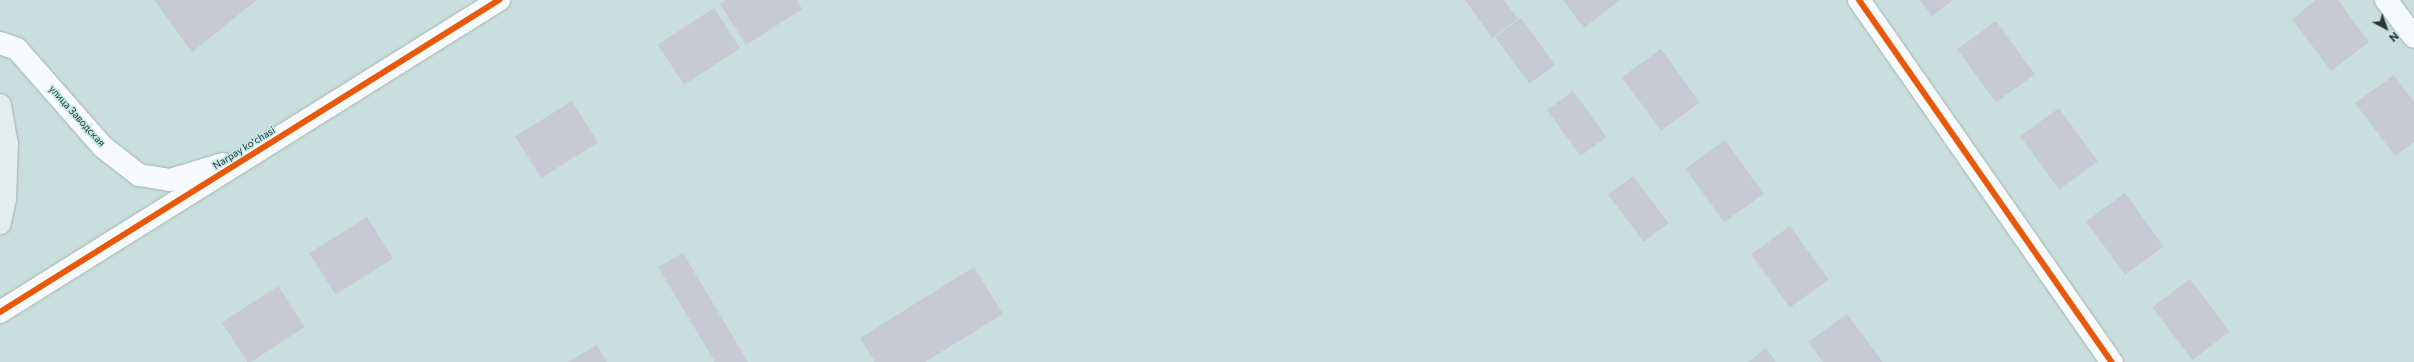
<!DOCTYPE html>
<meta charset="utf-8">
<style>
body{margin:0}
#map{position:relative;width:2414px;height:362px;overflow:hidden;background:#c9dfdd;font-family:Commissioner,sans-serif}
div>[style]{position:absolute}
.building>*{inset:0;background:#c7c9d5;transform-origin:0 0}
.roads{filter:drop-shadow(0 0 1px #a1b2b1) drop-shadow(0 0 1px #a1b2b1)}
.minor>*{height:22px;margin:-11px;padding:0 11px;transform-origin:11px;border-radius:11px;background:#f7fafa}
.tertiary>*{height:22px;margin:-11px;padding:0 11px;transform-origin:11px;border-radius:11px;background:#f7fafa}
.secondary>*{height:22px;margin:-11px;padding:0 11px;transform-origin:11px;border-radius:11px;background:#e5edec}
.cycleway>*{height:6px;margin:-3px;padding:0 3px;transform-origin:3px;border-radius:3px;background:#e8590c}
span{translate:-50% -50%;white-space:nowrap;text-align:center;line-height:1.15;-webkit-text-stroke:3px #c1e7e5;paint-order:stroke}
.street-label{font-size:10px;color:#283736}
.north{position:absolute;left:2366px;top:8px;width:40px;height:40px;-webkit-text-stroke:3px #c1e7e5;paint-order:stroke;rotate:139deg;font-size:11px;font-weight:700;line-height:16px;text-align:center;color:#283736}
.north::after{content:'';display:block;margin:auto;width:14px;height:18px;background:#283736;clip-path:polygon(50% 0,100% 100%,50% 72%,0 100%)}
</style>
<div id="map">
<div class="building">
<div style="clip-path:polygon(154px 0,257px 0,192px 52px)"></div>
<div style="clip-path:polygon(726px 0,797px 0,802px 9px,746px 45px,720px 4px)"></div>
<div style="clip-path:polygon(1465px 0,1504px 0,1518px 19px,1492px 38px)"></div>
<div style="clip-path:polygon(1563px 0,1620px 0,1584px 28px)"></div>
<div style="clip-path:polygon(1920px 0,1953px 0,1932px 16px)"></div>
<div style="clip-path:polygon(2316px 0,2338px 0,2369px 42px,2331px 71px,2292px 19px)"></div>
<div style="left:714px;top:8px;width:48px;height:67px;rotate:57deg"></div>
<div style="left:1521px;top:18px;width:58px;height:32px;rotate:54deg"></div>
<div style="left:1996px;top:21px;width:66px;height:48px;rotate:54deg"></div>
<div style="left:1661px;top:49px;width:66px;height:48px;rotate:54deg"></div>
<div style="clip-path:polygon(2394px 75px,2414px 102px,2414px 142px,2395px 156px,2355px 103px)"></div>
<div style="left:1573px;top:91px;width:57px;height:32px;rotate:54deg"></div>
<div style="left:572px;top:101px;width:49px;height:67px;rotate:58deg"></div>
<div style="left:2059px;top:108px;width:66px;height:48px;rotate:54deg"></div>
<div style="left:1725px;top:140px;width:66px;height:49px;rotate:54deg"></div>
<div style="left:1633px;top:176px;width:59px;height:31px;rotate:53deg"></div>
<div style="left:2125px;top:193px;width:66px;height:48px;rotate:54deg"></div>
<div style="left:367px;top:217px;width:49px;height:68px;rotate:58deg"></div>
<div style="left:1790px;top:226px;width:66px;height:48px;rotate:54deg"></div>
<div style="clip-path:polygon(683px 253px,748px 362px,715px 362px,658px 267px)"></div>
<div style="clip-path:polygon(974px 267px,1003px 314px,925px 362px,875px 362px,860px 338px)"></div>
<div style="left:2190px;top:279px;width:66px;height:47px;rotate:53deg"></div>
<div style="left:278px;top:286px;width:49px;height:67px;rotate:57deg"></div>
<div style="clip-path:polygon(1847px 314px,1883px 362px,1823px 362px,1808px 342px)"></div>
<div style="clip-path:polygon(597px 345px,607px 362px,568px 362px)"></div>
<div style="clip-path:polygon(1766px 348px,1776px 362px,1748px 362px)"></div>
</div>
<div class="roads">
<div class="minor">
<div style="left:1859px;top:0;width:442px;rotate:55.1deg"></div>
<div style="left:2386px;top:0;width:46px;rotate:52.9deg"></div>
</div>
<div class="tertiary">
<div style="left:0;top:43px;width:18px;rotate:19deg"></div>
<div style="left:17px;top:49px;width:130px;rotate:48.7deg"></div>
<div style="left:103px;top:147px;width:46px;rotate:37.9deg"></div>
<div style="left:139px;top:175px;width:31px;rotate:9deg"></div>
<div style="left:170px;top:180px;width:55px;rotate:-16.8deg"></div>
<div style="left:0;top:312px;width:589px;rotate:-32.02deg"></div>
</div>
<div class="secondary">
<div style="left:0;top:105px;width:39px;rotate:80deg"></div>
<div style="left:7px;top:143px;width:56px;rotate:92deg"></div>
<div style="left:5px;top:199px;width:25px;rotate:102deg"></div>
</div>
</div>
<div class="cycleway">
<div style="left:1859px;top:0;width:442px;rotate:55.1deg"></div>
<div style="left:0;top:312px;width:589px;rotate:-32.02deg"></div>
</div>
<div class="street-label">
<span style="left:77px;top:116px;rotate:48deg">улица Заводская</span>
<span style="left:244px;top:148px;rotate:-32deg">Narpay ko'chasi</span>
</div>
<div class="north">N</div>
</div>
